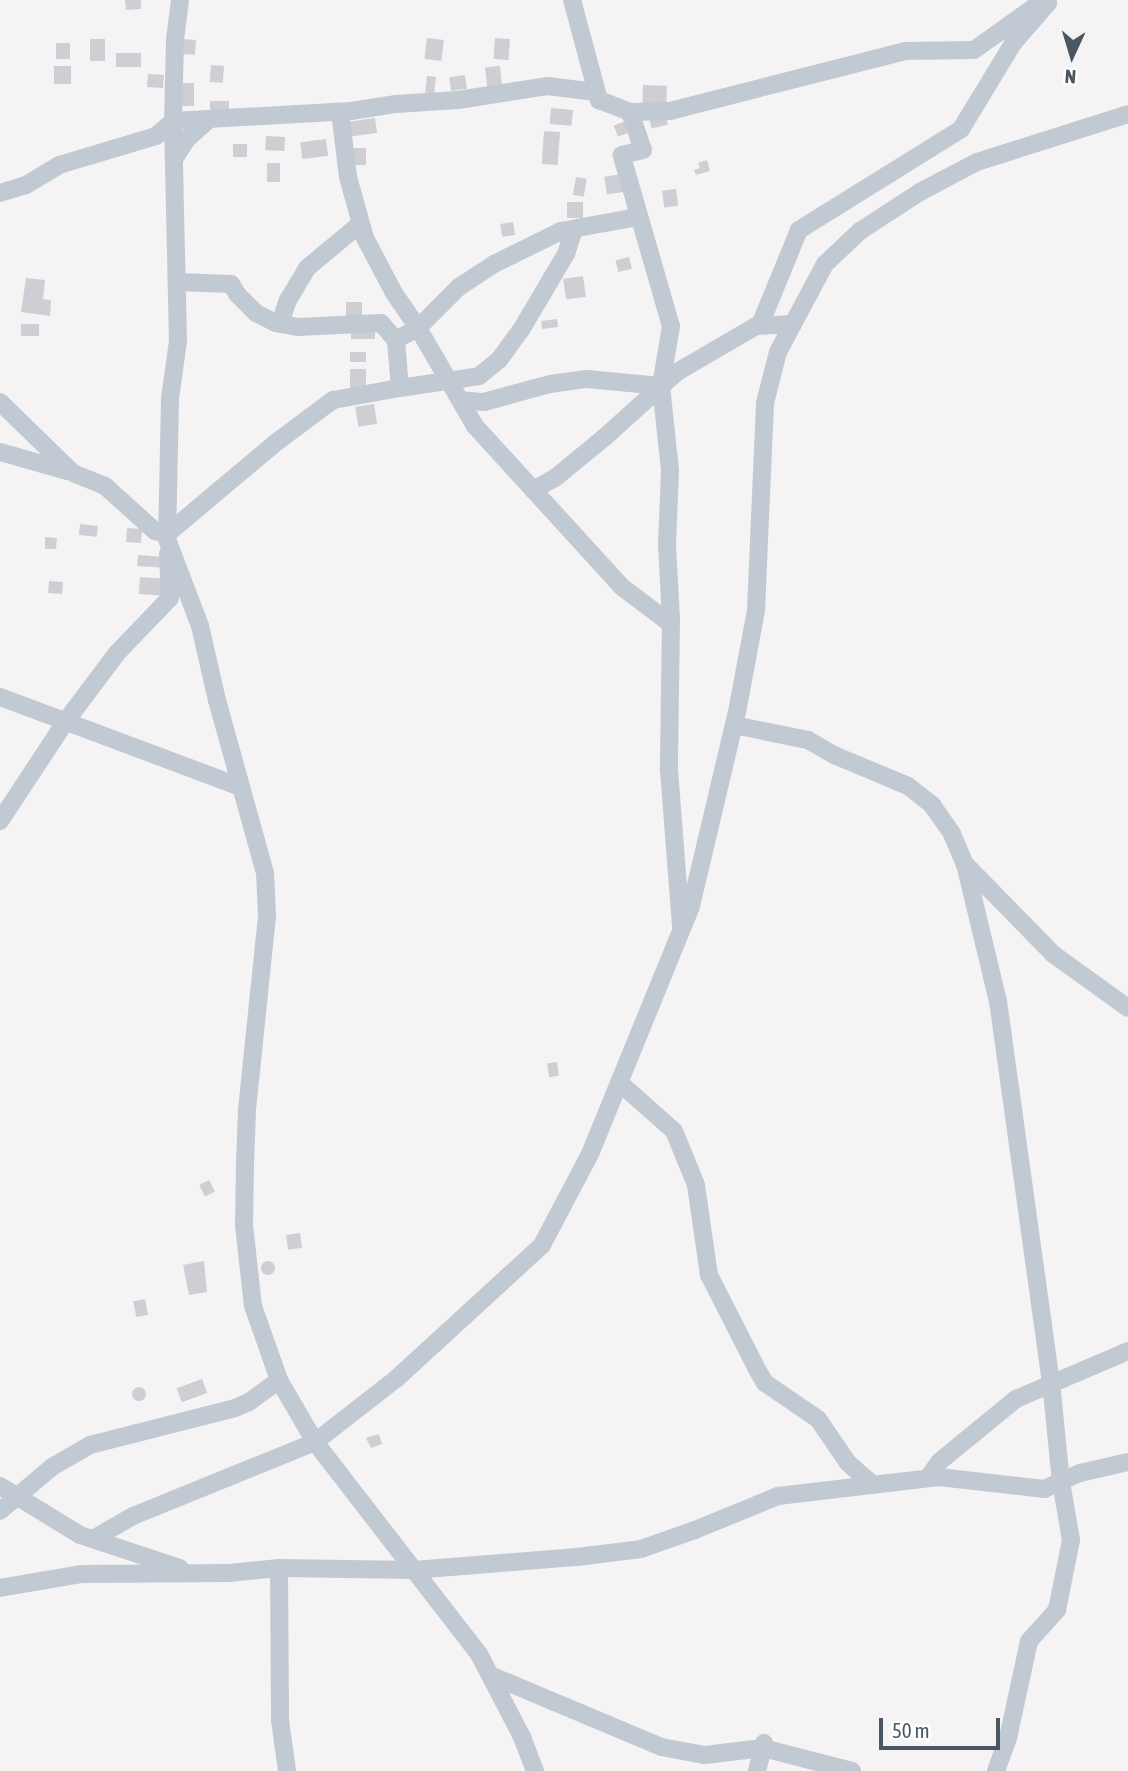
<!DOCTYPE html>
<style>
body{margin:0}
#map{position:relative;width:1128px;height:1771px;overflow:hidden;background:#f5f3f3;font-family:"Asap Condensed",sans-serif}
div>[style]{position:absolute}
.building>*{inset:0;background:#cdcfd5;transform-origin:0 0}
.round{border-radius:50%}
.street>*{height:18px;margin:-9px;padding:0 9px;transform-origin:9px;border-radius:9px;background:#c1cad2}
span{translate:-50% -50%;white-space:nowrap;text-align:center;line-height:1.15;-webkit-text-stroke:5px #fff;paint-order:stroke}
.north{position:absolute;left:1037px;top:21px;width:70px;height:70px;-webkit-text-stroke:5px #fff;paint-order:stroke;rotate:184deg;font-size:19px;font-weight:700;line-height:28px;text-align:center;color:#4a5661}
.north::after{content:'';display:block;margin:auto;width:24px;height:32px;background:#4a5661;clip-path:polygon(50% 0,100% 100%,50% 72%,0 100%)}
.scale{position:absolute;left:879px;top:1718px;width:121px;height:32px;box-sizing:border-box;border:4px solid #4a5661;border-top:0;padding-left:9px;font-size:21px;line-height:24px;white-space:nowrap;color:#4a5661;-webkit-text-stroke:5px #fff;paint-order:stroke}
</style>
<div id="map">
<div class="building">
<div style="clip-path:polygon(125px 0,141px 0,141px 9px,126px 10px)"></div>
<div style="left:427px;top:38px;width:17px;height:21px;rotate:7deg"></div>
<div style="left:495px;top:38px;width:15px;height:21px;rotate:4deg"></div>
<div style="left:90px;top:39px;width:15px;height:22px"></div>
<div style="left:183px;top:39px;width:13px;height:15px;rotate:4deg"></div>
<div style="left:56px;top:43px;width:14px;height:16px"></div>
<div style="left:116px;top:53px;width:25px;height:14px"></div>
<div style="left:211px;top:65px;width:13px;height:17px;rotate:4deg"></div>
<div style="left:54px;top:66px;width:17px;height:18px"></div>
<div style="left:500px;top:66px;width:20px;height:15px;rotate:84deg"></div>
<div style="left:148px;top:74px;width:16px;height:13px;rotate:4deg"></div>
<div style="left:465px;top:75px;width:14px;height:16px;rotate:82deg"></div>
<div style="left:427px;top:76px;width:9px;height:19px;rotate:6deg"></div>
<div style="left:179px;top:83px;width:15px;height:23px"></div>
<div style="left:643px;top:85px;width:24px;height:24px;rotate:2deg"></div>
<div style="left:210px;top:101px;width:19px;height:16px"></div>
<div style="left:551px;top:108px;width:22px;height:16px;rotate:5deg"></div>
<div style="left:666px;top:116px;width:9px;height:17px;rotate:77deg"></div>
<div style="left:375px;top:118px;width:15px;height:29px;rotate:82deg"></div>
<div style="left:626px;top:121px;width:12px;height:13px;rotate:70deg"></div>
<div style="left:544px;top:131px;width:16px;height:33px;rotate:4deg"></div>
<div style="left:266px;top:136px;width:19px;height:14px;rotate:3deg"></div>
<div style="left:326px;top:139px;width:17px;height:26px;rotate:83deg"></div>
<div style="left:233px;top:144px;width:14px;height:13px"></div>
<div style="left:350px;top:148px;width:16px;height:17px"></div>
<div style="clip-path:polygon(707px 160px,710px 171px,696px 175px,694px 170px,700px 168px,698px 163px)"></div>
<div style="left:280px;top:163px;width:19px;height:13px;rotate:90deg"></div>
<div style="left:622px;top:174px;width:18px;height:18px;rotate:81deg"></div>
<div style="left:576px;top:177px;width:11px;height:18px;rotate:10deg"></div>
<div style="left:676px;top:189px;width:17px;height:14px;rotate:83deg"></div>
<div style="left:567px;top:202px;width:16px;height:16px"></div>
<div style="left:513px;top:222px;width:13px;height:13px;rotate:81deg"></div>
<div style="left:629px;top:257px;width:12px;height:14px;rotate:76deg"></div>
<div style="left:583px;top:276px;width:21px;height:20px;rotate:82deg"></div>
<div style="clip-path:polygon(26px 278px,45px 280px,43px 299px,51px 300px,50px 316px,21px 312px)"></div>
<div style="left:346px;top:302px;width:16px;height:19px"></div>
<div style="left:557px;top:319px;width:8px;height:16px;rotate:83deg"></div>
<div style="left:21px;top:324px;width:18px;height:12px"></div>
<div style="left:375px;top:329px;width:10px;height:24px;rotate:90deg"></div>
<div style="left:350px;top:352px;width:16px;height:10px"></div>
<div style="left:350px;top:369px;width:16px;height:19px"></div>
<div style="left:374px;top:404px;width:20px;height:19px;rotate:81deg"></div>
<div style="left:80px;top:524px;width:18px;height:11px;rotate:6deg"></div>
<div style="left:127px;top:528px;width:15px;height:14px;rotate:4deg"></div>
<div style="clip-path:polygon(45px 537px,57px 538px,56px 549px,45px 549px)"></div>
<div style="left:138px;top:555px;width:27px;height:11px;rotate:4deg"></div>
<div style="left:140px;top:577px;width:26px;height:17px;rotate:4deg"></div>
<div style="left:49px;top:581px;width:14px;height:12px;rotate:4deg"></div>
<div style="left:557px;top:1062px;width:14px;height:10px;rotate:82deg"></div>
<div style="left:209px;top:1180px;width:13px;height:11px;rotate:63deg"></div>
<div style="left:300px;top:1233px;width:15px;height:14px;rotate:82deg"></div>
<div style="clip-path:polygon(204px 1261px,207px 1292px,189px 1295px,183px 1265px)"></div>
<div class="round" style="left:261px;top:1261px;width:14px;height:14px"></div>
<div style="left:145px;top:1299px;width:16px;height:12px;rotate:79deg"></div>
<div style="left:202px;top:1379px;width:15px;height:27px;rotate:70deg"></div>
<div class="round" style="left:132px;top:1387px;width:14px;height:14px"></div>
<div style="clip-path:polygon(379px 1434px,382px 1444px,371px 1448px,366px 1438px)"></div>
</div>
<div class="street">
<div style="left:180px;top:0;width:40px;rotate:97.1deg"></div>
<div style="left:175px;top:40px;width:81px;rotate:91.4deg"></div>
<div style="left:173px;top:121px;width:220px;rotate:88.7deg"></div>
<div style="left:178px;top:341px;width:59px;rotate:97.9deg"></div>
<div style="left:170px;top:399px;width:140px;rotate:91.2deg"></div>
<div style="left:167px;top:539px;width:93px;rotate:69.2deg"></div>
<div style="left:200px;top:626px;width:76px;rotate:77.1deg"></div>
<div style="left:217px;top:700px;width:180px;rotate:74.5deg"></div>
<div style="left:265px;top:873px;width:43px;rotate:87.3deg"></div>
<div style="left:267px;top:916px;width:196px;rotate:95.9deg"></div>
<div style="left:247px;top:1111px;width:52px;rotate:92.2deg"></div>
<div style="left:245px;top:1163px;width:62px;rotate:90.9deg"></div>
<div style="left:244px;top:1225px;width:81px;rotate:83.7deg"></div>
<div style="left:253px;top:1306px;width:78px;rotate:70.6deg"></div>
<div style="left:279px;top:1380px;width:72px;rotate:59.9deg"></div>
<div style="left:315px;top:1442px;width:268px;rotate:52.3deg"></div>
<div style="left:479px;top:1654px;width:93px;rotate:62.6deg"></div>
<div style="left:522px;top:1737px;width:36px;rotate:69deg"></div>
<div style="left:572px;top:0;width:104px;rotate:74.9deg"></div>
<div style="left:340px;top:112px;width:65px;rotate:83deg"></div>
<div style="left:348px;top:177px;width:63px;rotate:74.4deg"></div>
<div style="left:365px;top:238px;width:62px;rotate:62.2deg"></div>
<div style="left:394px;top:293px;width:42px;rotate:55.6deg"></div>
<div style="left:418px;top:328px;width:113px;rotate:59.8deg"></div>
<div style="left:475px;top:426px;width:218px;rotate:47.6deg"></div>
<div style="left:622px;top:587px;width:61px;rotate:37.1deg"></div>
<div style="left:630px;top:112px;width:40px;rotate:71.1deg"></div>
<div style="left:643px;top:150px;width:22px;rotate:167deg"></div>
<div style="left:622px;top:155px;width:5px;rotate:79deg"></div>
<div style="left:623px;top:160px;width:173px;rotate:73.9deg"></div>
<div style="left:671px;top:326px;width:61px;rotate:99.5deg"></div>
<div style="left:661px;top:386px;width:84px;rotate:83.9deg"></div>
<div style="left:670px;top:470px;width:75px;rotate:92.3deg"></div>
<div style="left:667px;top:545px;width:73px;rotate:86.9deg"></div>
<div style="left:671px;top:618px;width:152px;rotate:90.8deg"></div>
<div style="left:669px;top:770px;width:156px;rotate:85.6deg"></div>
<div style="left:174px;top:159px;width:24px;rotate:-57deg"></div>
<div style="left:187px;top:139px;width:28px;rotate:-42deg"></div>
<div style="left:0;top:193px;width:27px;rotate:-17deg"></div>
<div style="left:26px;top:185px;width:39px;rotate:-31deg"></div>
<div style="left:59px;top:165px;width:101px;rotate:-16.6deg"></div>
<div style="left:156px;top:136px;width:23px;rotate:-41deg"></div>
<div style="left:173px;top:121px;width:178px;rotate:-3.2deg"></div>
<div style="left:351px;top:111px;width:46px;rotate:-8.8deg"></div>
<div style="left:396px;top:104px;width:62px;rotate:-3.7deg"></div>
<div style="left:458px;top:100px;width:90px;rotate:-8.9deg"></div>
<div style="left:547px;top:86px;width:49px;rotate:7deg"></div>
<div style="left:596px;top:92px;width:9px;rotate:69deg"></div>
<div style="left:599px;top:100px;width:33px;rotate:21deg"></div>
<div style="left:630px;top:112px;width:40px;rotate:-1.4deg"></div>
<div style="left:670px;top:111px;width:244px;rotate:-14.3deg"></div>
<div style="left:906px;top:51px;width:68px;rotate:-0.8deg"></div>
<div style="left:974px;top:50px;width:86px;rotate:-35.5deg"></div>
<div style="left:177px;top:282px;width:54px;rotate:2.1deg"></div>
<div style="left:231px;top:284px;width:13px;rotate:58deg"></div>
<div style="left:238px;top:295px;width:25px;rotate:45deg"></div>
<div style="left:256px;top:313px;width:22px;rotate:27deg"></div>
<div style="left:276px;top:323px;width:22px;rotate:10deg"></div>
<div style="left:298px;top:327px;width:83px;rotate:-2.8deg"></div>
<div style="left:381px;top:323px;width:23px;rotate:49deg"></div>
<div style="left:280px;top:324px;width:25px;rotate:-72deg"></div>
<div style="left:288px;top:300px;width:37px;rotate:-59deg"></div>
<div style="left:307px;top:268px;width:69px;rotate:-39.7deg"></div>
<div style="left:760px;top:325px;width:103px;rotate:-67.7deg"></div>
<div style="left:799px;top:230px;width:191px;rotate:-31.9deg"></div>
<div style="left:961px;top:129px;width:102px;rotate:-58.7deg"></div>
<div style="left:1014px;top:42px;width:52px;rotate:-48.9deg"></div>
<div style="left:400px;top:388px;width:80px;rotate:-8.6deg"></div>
<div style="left:479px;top:376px;width:26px;rotate:-39deg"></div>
<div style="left:499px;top:360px;width:37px;rotate:-54deg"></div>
<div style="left:521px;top:330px;width:88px;rotate:-59.4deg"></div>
<div style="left:566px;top:254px;width:26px;rotate:-72deg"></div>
<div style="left:460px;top:400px;width:24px;rotate:5deg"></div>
<div style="left:484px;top:402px;width:68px;rotate:-15.3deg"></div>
<div style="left:550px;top:384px;width:37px;rotate:-8deg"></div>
<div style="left:587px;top:379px;width:74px;rotate:5.4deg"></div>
<div style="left:0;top:402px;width:102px;rotate:44.2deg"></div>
<div style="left:73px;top:473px;width:35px;rotate:22deg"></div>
<div style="left:105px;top:486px;width:67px;rotate:42deg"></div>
<div style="left:155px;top:531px;width:12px;rotate:14deg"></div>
<div style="left:167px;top:534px;width:145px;rotate:-40deg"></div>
<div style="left:278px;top:441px;width:69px;rotate:-36.7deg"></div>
<div style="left:333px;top:400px;width:68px;rotate:-10.2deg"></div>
<div style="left:400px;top:388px;width:48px;rotate:-94.8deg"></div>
<div style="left:396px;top:340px;width:25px;rotate:-29deg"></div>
<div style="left:418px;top:328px;width:58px;rotate:-45deg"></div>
<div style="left:459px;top:287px;width:42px;rotate:-33.3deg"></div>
<div style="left:494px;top:264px;width:75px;rotate:-26.2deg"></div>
<div style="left:561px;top:231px;width:77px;rotate:-10.4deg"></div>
<div style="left:0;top:452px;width:70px;rotate:15.8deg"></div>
<div style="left:533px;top:490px;width:25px;rotate:-29deg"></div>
<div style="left:555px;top:478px;width:65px;rotate:-39.4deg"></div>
<div style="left:605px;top:437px;width:97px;rotate:-42.1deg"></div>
<div style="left:677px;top:372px;width:91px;rotate:-30.2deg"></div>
<div style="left:756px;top:326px;width:37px;rotate:-3deg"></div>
<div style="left:0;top:697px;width:257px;rotate:20.5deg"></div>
<div style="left:734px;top:725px;width:76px;rotate:11.5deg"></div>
<div style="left:808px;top:740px;width:30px;rotate:30deg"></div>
<div style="left:834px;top:755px;width:80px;rotate:22.7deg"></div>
<div style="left:908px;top:786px;width:31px;rotate:38deg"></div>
<div style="left:932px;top:805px;width:35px;rotate:55deg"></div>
<div style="left:952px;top:834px;width:33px;rotate:67deg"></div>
<div style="left:965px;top:864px;width:141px;rotate:76.5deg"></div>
<div style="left:998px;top:1001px;width:385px;rotate:82.1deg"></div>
<div style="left:1051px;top:1382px;width:100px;rotate:84.3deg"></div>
<div style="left:1061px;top:1482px;width:59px;rotate:80.2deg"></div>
<div style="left:1071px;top:1540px;width:71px;rotate:101.3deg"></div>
<div style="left:1057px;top:1610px;width:42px;rotate:132.1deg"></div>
<div style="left:1029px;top:1641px;width:99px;rotate:102.2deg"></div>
<div style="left:1008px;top:1738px;width:35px;rotate:110deg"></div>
<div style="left:0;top:821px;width:120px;rotate:-56.6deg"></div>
<div style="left:66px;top:721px;width:85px;rotate:-53.1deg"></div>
<div style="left:117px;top:653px;width:76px;rotate:-46.1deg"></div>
<div style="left:170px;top:598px;width:45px;rotate:-92.5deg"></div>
<div style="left:965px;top:864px;width:126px;rotate:45.6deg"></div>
<div style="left:1053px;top:954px;width:92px;rotate:35.8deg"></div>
<div style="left:621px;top:1084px;width:71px;rotate:41.6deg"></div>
<div style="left:674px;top:1131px;width:58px;rotate:67.8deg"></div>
<div style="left:696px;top:1185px;width:91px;rotate:81.8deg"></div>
<div style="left:709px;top:1275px;width:108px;rotate:63deg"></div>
<div style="left:758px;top:1371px;width:14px;rotate:60deg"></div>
<div style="left:765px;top:1383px;width:64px;rotate:34.2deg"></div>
<div style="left:818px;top:1419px;width:53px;rotate:55.7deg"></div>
<div style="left:848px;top:1463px;width:32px;rotate:41deg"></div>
<div style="left:928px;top:1478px;width:19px;rotate:-55deg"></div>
<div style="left:939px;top:1462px;width:99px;rotate:-39.3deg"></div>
<div style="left:1016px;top:1399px;width:122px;rotate:-23.2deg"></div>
<div style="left:0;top:1486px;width:94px;rotate:31.5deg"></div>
<div style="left:80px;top:1535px;width:105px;rotate:18.3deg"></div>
<div style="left:0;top:1511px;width:68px;rotate:-40.2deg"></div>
<div style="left:52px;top:1467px;width:44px;rotate:-30.1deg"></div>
<div style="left:90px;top:1445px;width:150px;rotate:-14.3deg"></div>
<div style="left:235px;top:1408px;width:15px;rotate:-23deg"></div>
<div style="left:249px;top:1402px;width:37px;rotate:-36deg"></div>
<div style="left:93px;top:1539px;width:46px;rotate:-29.9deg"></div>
<div style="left:133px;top:1516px;width:196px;rotate:-22.1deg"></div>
<div style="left:315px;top:1442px;width:103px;rotate:-37.9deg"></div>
<div style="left:396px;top:1379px;width:198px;rotate:-42.5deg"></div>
<div style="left:542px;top:1245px;width:103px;rotate:-62.2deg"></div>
<div style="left:590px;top:1154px;width:268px;rotate:-67.8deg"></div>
<div style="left:691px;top:906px;width:199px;rotate:-76.7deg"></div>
<div style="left:737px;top:712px;width:104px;rotate:-79.4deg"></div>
<div style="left:756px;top:610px;width:207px;rotate:-87.5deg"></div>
<div style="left:765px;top:403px;width:53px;rotate:-75.7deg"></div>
<div style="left:778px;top:352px;width:100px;rotate:-61.9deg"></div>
<div style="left:825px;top:264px;width:48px;rotate:-43.3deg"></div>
<div style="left:860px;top:231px;width:72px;rotate:-33deg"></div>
<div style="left:920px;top:192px;width:64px;rotate:-27.8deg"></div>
<div style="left:977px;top:162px;width:158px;rotate:-17.6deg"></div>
<div style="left:279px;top:1568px;width:152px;rotate:89.6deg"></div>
<div style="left:280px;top:1720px;width:51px;rotate:82.2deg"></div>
<div style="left:0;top:1588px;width:82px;rotate:-9.8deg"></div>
<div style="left:81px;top:1574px;width:148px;rotate:-0.4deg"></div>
<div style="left:229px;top:1573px;width:50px;rotate:-5.7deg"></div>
<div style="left:279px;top:1568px;width:135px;rotate:0.8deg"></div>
<div style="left:414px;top:1570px;width:164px;rotate:-4.6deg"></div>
<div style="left:577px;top:1557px;width:64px;rotate:-7.1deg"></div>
<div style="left:641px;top:1549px;width:57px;rotate:-19.4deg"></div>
<div style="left:695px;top:1530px;width:90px;rotate:-22.3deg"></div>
<div style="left:778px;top:1496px;width:162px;rotate:-6.7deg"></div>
<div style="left:939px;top:1477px;width:106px;rotate:6.5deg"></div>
<div style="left:1044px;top:1489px;width:39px;rotate:-24deg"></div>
<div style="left:1080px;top:1473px;width:49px;rotate:-12.9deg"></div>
<div style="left:490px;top:1675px;width:186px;rotate:22.8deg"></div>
<div style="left:661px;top:1747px;width:45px;rotate:10.3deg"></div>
<div style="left:705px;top:1755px;width:58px;rotate:-6.9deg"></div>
<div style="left:763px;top:1748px;width:92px;rotate:14.5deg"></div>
<div style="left:757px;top:1771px;width:29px;rotate:-76deg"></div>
</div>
<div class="north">N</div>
<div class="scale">50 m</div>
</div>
